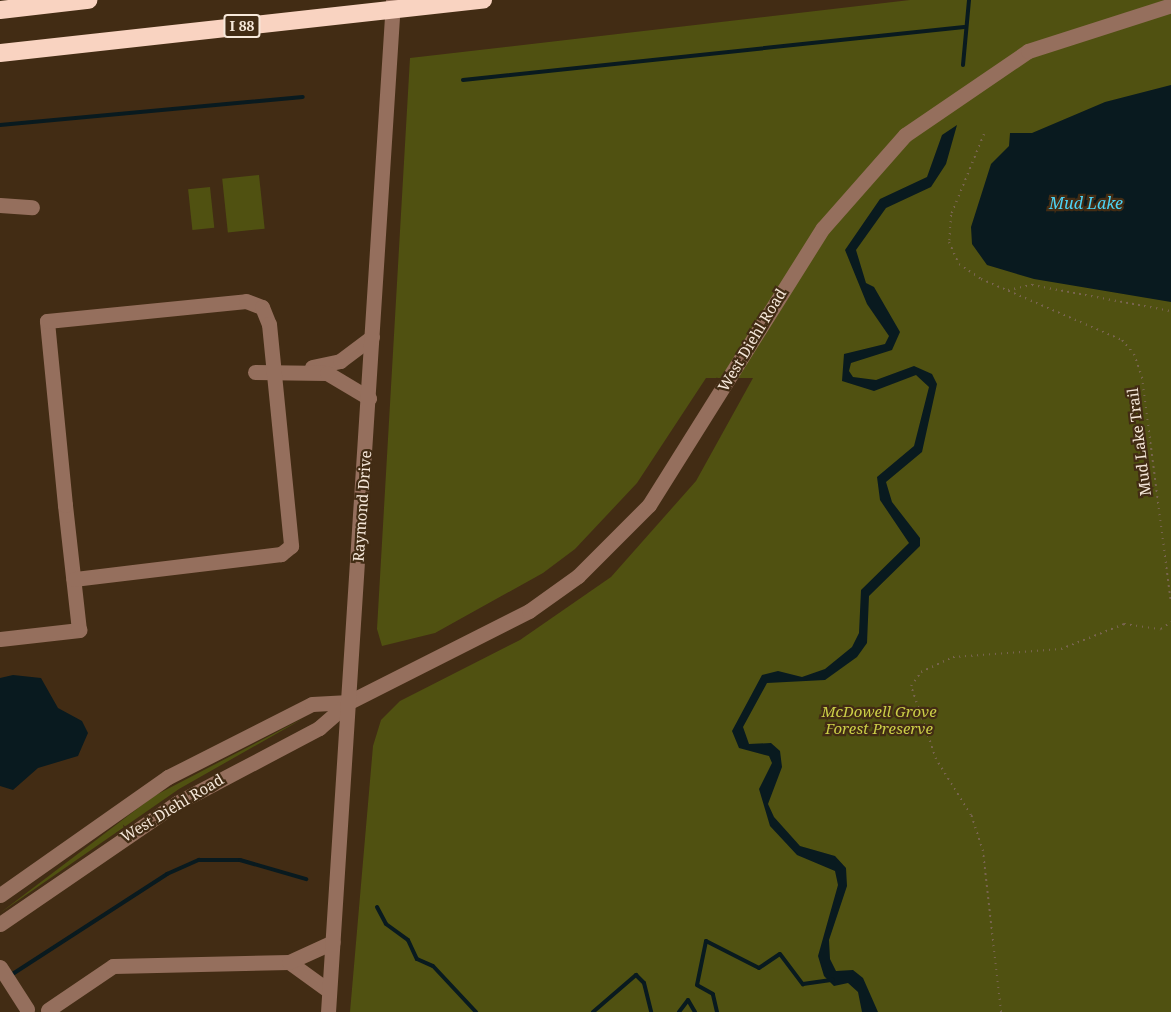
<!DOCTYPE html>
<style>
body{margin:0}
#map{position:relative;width:1171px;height:1012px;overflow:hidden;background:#422c14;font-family:"Noto Serif",serif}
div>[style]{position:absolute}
.green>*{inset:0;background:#505111;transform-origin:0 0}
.water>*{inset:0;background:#091a1f}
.stream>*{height:4px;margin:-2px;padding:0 2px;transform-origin:2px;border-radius:2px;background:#091a1f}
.path>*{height:2px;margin-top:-1px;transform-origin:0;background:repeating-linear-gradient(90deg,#78644f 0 1.5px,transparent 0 6px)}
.minor>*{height:15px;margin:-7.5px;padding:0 7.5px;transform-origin:7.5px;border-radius:7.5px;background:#956f5d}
.highway>*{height:18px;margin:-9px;padding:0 9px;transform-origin:9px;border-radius:9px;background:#f9d3c1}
span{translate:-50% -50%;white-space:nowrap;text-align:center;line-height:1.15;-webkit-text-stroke:4.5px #422c14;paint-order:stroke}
.shield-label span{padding:2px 4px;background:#422c14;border:2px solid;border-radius:4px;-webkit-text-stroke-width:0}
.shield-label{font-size:14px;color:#f6e8da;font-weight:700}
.street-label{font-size:15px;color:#f6e8da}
.park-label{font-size:15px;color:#cbce47;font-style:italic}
.water-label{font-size:16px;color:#4dd3f5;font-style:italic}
</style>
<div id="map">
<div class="green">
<div style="clip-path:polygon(910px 0,1171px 0,1171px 1012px,350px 1012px,373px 746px,381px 720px,400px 701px,520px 640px,611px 577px,696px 481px,753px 378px,706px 378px,637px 483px,575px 549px,543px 573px,435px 633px,382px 646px,377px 629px,410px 58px)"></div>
<div style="left:259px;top:175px;width:54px;height:37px;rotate:84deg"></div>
<div style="left:210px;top:187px;width:41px;height:22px;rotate:84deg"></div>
<div style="clip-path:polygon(304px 718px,179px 789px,0 913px,154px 796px)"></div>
</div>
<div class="water">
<div style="clip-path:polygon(1171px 85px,1171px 302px,1034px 279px,987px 265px,972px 244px,971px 227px,991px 164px,1009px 146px,1010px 133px,1032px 133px,1105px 102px)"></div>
<div style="clip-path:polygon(957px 125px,946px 164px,931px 187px,886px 208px,856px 250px,866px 283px,874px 287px,900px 332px,892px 350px,851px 363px,849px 371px,853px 377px,876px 380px,914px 366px,932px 374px,937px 384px,922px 452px,886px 482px,892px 502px,920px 538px,920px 546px,869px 596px,867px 643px,857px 657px,825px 680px,767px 683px,743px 727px,749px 744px,771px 743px,780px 751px,782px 767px,768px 804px,774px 817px,800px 846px,835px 856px,846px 868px,847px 886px,829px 940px,830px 959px,836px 971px,853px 970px,863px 978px,878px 1012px,862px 1012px,858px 992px,848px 983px,834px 986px,824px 976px,818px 956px,838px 885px,835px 871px,797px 855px,770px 826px,759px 789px,772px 763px,769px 756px,739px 748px,732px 731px,762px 675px,778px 671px,802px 677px,825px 669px,852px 647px,859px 633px,861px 590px,909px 543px,880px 500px,877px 477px,914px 446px,929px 387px,916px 375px,874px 391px,842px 381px,844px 354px,885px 344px,889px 336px,867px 304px,845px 250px,880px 199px,927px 177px,942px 135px)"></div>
<div style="clip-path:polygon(13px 675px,41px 678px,58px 708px,82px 721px,88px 733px,78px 756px,38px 768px,13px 790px,0 786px,0 678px)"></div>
</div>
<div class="stream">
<div style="left:963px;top:65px;width:65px;rotate:-84.7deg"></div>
<div style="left:463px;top:80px;width:504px;rotate:-6.04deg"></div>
<div style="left:0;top:125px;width:304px;rotate:-5.3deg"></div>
<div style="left:377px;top:907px;width:19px;rotate:62deg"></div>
<div style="left:386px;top:924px;width:27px;rotate:36deg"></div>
<div style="left:408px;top:940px;width:21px;rotate:65deg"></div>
<div style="left:417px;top:959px;width:17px;rotate:24deg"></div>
<div style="left:433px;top:966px;width:63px;rotate:46.9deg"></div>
<div style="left:11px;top:975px;width:186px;rotate:-32.9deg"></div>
<div style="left:167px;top:874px;width:35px;rotate:-24deg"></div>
<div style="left:199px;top:860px;width:41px"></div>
<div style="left:240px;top:860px;width:69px;rotate:16.1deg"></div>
<div style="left:593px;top:1012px;width:57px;rotate:-40.7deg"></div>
<div style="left:636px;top:975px;width:11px;rotate:45deg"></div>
<div style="left:644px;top:983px;width:30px;rotate:76deg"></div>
<div style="left:679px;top:1012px;width:15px;rotate:-53deg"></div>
<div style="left:688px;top:1000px;width:14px;rotate:60deg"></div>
<div style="left:717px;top:1012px;width:18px;rotate:-103deg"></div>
<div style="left:713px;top:994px;width:18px;rotate:-151deg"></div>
<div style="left:697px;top:985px;width:45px;rotate:-78.4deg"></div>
<div style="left:706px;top:941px;width:59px;rotate:27deg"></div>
<div style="left:759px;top:968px;width:25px;rotate:-34deg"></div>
<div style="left:780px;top:954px;width:38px;rotate:53deg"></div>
<div style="left:803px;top:984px;width:30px;rotate:-8deg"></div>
</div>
<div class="path">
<div style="left:984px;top:134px;width:87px;rotate:112.2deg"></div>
<div style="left:951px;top:215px;width:27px;rotate:94deg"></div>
<div style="left:949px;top:242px;width:24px;rotate:66deg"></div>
<div style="left:959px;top:264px;width:27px;rotate:34deg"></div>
<div style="left:981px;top:279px;width:154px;rotate:23.4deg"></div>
<div style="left:1122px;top:340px;width:18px;rotate:49deg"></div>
<div style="left:1134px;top:354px;width:24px;rotate:71deg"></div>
<div style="left:1142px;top:377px;width:227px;rotate:82.7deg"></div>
<div style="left:1008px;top:290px;width:25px;rotate:-12deg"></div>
<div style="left:1032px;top:285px;width:141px;rotate:10.6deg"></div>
<div style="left:1001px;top:1012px;width:162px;rotate:-96.4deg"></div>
<div style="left:983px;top:851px;width:38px;rotate:-108deg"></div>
<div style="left:971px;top:815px;width:66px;rotate:-122deg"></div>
<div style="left:936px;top:759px;width:77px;rotate:-108.9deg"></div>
<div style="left:911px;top:686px;width:17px;rotate:-54deg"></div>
<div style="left:921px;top:672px;width:35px;rotate:-25deg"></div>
<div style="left:953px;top:657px;width:108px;rotate:-4.2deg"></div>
<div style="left:1061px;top:649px;width:68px;rotate:-21.6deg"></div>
<div style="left:1124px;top:624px;width:37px;rotate:8deg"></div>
<div style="left:1161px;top:629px;width:12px;rotate:-35deg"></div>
</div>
<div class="minor">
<div style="left:0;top:205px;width:32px;rotate:4deg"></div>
<div style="left:312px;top:367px;width:29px;rotate:-12deg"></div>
<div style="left:340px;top:361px;width:40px;rotate:-37deg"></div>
<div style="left:255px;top:372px;width:72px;rotate:0.8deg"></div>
<div style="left:327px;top:373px;width:49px;rotate:30.8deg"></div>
<div style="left:0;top:639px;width:80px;rotate:-6.5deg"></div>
<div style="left:79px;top:630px;width:126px;rotate:-96.4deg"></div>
<div style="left:65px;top:505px;width:185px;rotate:-95.6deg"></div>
<div style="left:47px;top:321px;width:200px;rotate:-5.7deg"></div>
<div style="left:246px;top:301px;width:17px;rotate:21deg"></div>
<div style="left:262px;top:307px;width:18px;rotate:68deg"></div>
<div style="left:269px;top:324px;width:223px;rotate:84.3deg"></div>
<div style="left:291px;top:546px;width:13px;rotate:141deg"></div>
<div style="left:281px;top:554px;width:209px;rotate:173.1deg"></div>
<div style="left:0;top:895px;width:205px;rotate:-35.1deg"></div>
<div style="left:168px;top:777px;width:161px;rotate:-26.9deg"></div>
<div style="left:312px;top:704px;width:37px;rotate:-3deg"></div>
<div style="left:0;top:924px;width:214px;rotate:-34.4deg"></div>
<div style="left:177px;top:803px;width:161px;rotate:-27.8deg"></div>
<div style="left:319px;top:728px;width:40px;rotate:-41deg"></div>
<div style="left:349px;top:702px;width:202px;rotate:-26.8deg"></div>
<div style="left:529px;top:611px;width:60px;rotate:-35.5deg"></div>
<div style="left:578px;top:576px;width:100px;rotate:-45deg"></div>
<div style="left:649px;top:505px;width:327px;rotate:-57.9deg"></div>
<div style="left:823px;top:228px;width:124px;rotate:-48.6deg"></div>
<div style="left:905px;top:135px;width:149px;rotate:-34.3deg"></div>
<div style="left:1028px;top:51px;width:150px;rotate:-17.8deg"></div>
<div style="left:289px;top:962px;width:49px;rotate:35.9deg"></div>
<div style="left:0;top:967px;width:50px;rotate:57.3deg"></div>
<div style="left:48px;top:1010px;width:78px;rotate:-34.1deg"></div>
<div style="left:113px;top:966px;width:176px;rotate:-1.3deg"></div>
<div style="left:289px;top:962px;width:48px;rotate:-24.4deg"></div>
<div style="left:328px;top:1012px;width:1014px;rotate:-86.32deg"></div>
</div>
<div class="highway">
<div style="left:0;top:10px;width:89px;rotate:-6.5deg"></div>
<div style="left:0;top:53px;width:486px;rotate:-6.3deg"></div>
</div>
<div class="shield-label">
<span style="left:242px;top:26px">I 88</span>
</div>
<div class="street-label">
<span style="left:752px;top:340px;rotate:-59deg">West Diehl Road</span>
<span style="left:1139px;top:442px;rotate:-97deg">Mud Lake Trail</span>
<span style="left:362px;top:506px;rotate:-86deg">Raymond Drive</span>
<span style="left:172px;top:808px;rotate:-31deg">West Diehl Road</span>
</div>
<div class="park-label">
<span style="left:879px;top:720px">McDowell Grove<br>Forest Preserve</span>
</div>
<div class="water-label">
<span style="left:1086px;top:203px">Mud Lake</span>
</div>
</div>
